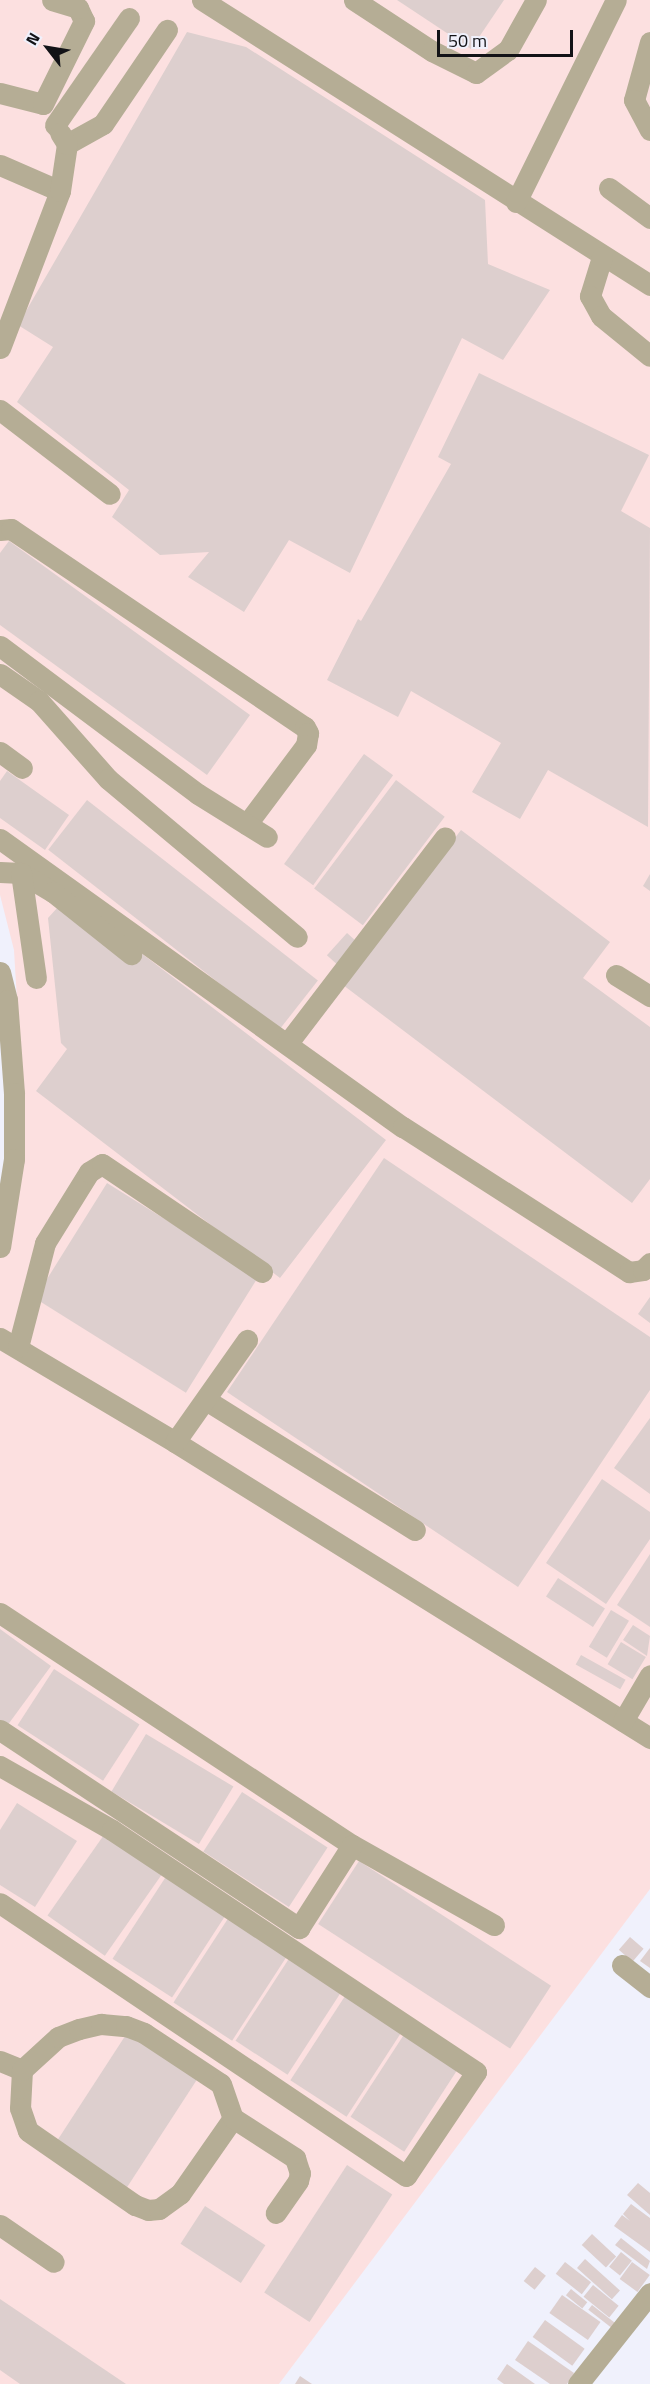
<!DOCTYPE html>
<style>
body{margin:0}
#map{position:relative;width:650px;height:2384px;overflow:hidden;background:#f0f1fc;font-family:"Titillium Web",sans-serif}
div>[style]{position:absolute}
.industrial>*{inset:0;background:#fce0e0}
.building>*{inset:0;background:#ddcfce;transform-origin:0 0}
.minor>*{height:21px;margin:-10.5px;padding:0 10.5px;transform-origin:10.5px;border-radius:10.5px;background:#b5ad95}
span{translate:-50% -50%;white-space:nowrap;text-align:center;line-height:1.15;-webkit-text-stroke:5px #f0f1fc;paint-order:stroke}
.north{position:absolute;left:18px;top:18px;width:60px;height:60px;-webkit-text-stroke:4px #f0f1fc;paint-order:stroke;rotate:301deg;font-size:16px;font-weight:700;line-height:24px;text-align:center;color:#131317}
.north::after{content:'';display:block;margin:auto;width:21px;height:27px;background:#131317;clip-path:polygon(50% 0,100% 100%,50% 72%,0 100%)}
.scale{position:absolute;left:437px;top:30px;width:136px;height:27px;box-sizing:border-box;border:3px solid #131317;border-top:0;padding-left:8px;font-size:18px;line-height:21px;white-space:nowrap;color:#131317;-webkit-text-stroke:4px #f0f1fc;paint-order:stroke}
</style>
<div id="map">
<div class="industrial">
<div style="clip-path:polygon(0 0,650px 0,650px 1889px,279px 2384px,0 2384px,0 1231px,23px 1102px,14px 950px,0 895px)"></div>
</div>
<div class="building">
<div style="clip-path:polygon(397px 0,504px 0,471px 49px)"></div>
<div style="clip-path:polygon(187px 32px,246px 47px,485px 200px,488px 264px,550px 290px,503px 360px,462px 338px,350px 573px,289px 540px,244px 612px,188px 577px,209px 552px,160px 555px,112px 517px,129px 490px,17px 402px,53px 347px,18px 325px)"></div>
<div style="clip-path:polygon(479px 373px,649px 455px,621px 511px,650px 528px,648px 827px,548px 770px,520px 819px,472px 792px,501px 743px,411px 691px,398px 717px,327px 680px,358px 619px,361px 621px,451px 464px,438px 457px)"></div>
<div style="clip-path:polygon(9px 541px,250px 715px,207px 775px,0 625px,0 553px)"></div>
<div style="left:364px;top:754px;width:36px;height:136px;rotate:36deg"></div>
<div style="clip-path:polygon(7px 771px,69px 815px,45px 850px,0 818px,0 781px)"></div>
<div style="left:396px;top:780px;width:61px;height:136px;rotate:37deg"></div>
<div style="left:87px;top:800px;width:293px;height:63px;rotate:38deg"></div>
<div style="clip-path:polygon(461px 830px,610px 942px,583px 978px,650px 1027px,650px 1179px,632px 1203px,343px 985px)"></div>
<div style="clip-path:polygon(650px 874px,650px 891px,643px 886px)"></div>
<div style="clip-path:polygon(58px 907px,132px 965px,141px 953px,386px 1140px,280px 1278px,36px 1091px,67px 1049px,61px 1043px,48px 918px)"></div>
<div style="left:347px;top:933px;width:15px;height:30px;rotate:42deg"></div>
<div style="clip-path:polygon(384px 1158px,650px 1337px,650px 1390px,518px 1587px,227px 1392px)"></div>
<div style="left:107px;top:1183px;width:178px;height:136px;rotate:32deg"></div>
<div style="clip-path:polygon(650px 1297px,650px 1323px,638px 1314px)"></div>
<div style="clip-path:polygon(650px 1418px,650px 1494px,614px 1468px)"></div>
<div style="clip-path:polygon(602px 1479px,650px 1512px,650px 1539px,606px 1604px,546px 1563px)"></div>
<div style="clip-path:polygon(650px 1554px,650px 1627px,617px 1605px)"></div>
<div style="left:558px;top:1578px;width:56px;height:22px;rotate:33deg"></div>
<div style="left:611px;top:1610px;width:21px;height:43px;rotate:31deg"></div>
<div style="clip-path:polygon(633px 1625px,650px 1636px,647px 1656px,623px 1640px)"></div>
<div style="clip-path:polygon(0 1629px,51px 1666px,7px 1726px,0 1721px)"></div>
<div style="left:621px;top:1642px;width:29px;height:26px;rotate:31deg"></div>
<div style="left:581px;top:1655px;width:51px;height:11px;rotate:29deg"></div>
<div style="left:54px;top:1669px;width:102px;height:67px;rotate:33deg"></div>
<div style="left:146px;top:1734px;width:102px;height:67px;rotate:31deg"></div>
<div style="left:242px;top:1792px;width:102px;height:71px;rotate:33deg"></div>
<div style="clip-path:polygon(17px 1803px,77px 1841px,35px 1907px,0 1885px,0 1830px)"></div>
<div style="left:106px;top:1832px;width:70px;height:102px;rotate:35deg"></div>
<div style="left:359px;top:1861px;width:229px;height:75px;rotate:33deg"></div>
<div style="left:167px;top:1875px;width:71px;height:100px;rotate:33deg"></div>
<div style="left:229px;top:1917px;width:70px;height:102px;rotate:33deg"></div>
<div style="left:630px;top:1937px;width:18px;height:17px;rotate:41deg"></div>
<div style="clip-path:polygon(650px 1948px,650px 1968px,640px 1961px)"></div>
<div style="left:290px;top:1957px;width:62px;height:100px;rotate:33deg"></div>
<div style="left:347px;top:1993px;width:67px;height:104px;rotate:33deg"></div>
<div style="left:129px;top:2030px;width:84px;height:135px;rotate:33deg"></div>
<div style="left:405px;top:2033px;width:64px;height:100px;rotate:33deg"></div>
<div style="left:347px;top:2165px;width:54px;height:152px;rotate:33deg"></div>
<div style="clip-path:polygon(638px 2183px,650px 2193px,650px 2215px,627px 2195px)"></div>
<div style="clip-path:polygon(631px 2204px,650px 2218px,650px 2252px,614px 2226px,622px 2215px,630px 2221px,623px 2214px)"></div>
<div style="left:205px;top:2206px;width:72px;height:45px;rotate:33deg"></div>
<div style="left:592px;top:2234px;width:33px;height:15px;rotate:43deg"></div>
<div style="clip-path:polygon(621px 2238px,650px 2261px,647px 2269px,615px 2245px)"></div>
<div style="left:621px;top:2252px;width:14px;height:19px;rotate:39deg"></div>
<div style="left:585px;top:2259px;width:47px;height:12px;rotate:42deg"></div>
<div style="left:565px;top:2262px;width:33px;height:15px;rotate:38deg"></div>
<div style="left:632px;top:2262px;width:22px;height:21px;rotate:36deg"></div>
<div style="left:535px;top:2267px;width:14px;height:18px;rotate:39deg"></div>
<div style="left:593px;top:2285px;width:33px;height:15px;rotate:39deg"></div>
<div style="left:571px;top:2289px;width:21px;height:8px;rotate:39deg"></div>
<div style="left:562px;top:2295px;width:47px;height:22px;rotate:35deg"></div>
<div style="clip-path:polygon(0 2299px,126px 2384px,20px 2384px,0 2370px)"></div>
<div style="left:592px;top:2305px;width:31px;height:6px;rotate:38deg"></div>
<div style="left:545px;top:2320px;width:49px;height:21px;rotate:36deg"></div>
<div style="clip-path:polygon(528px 2341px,574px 2373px,567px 2384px,550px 2384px,515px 2360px)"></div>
<div style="clip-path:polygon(507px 2364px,535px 2384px,504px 2384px,497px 2379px)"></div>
<div style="clip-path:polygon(300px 2376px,312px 2384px,295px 2384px)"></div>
</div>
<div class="minor">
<div style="left:202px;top:0;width:531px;rotate:32.46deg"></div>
<div style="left:354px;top:0;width:93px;rotate:33.2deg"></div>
<div style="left:432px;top:51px;width:49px;rotate:26.6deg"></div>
<div style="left:476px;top:73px;width:39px;rotate:-36deg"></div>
<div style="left:508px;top:50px;width:57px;rotate:-60.8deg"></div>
<div style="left:650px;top:42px;width:60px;rotate:105.4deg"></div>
<div style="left:634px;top:100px;width:34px;rotate:62deg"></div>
<div style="left:0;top:93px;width:44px;rotate:14.3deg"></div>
<div style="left:43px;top:104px;width:93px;rotate:-63.7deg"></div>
<div style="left:84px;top:21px;width:14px;rotate:-115deg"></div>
<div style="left:78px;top:8px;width:27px;rotate:-163deg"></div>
<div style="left:55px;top:125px;width:130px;rotate:-55.3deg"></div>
<div style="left:67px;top:144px;width:41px;rotate:-29.1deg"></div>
<div style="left:103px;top:124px;width:114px;rotate:-55.8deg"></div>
<div style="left:0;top:165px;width:65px;rotate:23.4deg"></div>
<div style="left:60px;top:191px;width:168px;rotate:110.9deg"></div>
<div style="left:609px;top:188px;width:51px;rotate:36.2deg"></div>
<div style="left:60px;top:191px;width:48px;rotate:-81.5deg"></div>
<div style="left:67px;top:144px;width:13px;rotate:-122deg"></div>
<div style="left:516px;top:202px;width:225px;rotate:-63.7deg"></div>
<div style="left:602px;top:257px;width:41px;rotate:107.1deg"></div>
<div style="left:590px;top:296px;width:23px;rotate:61deg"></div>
<div style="left:601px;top:316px;width:63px;rotate:39.2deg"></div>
<div style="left:0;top:410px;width:138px;rotate:37.4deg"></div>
<div style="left:0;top:530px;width:11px;rotate:-5deg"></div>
<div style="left:11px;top:529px;width:354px;rotate:34deg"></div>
<div style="left:305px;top:727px;width:7px;rotate:63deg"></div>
<div style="left:308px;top:733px;width:12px;rotate:99deg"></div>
<div style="left:306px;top:745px;width:99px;rotate:126.8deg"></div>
<div style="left:0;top:646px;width:247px;rotate:36.8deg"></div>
<div style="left:198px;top:794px;width:81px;rotate:31.9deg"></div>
<div style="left:0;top:674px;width:47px;rotate:34.7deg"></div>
<div style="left:39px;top:701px;width:104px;rotate:48.5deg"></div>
<div style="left:108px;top:779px;width:246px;rotate:39.9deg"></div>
<div style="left:0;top:752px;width:27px;rotate:36deg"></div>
<div style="left:0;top:839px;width:495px;rotate:35.6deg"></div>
<div style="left:403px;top:1127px;width:269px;rotate:32.7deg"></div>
<div style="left:629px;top:1272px;width:14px;rotate:-8deg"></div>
<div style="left:643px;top:1270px;width:10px;rotate:-45deg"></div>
<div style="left:0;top:872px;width:21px;rotate:3deg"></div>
<div style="left:21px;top:873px;width:37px;rotate:31deg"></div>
<div style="left:53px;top:892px;width:100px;rotate:38.5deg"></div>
<div style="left:21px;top:873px;width:106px;rotate:81.9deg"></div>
<div style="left:0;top:972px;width:29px;rotate:76deg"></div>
<div style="left:7px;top:1000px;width:93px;rotate:85.7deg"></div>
<div style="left:14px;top:1093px;width:66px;rotate:90deg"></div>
<div style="left:14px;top:1159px;width:89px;rotate:99deg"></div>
<div style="left:616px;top:975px;width:40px;rotate:32deg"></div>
<div style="left:287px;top:1044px;width:260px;rotate:-52.6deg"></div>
<div style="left:0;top:1338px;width:204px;rotate:30.7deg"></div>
<div style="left:175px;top:1442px;width:560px;rotate:31.93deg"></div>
<div style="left:18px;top:1347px;width:107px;rotate:-75.4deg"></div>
<div style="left:45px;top:1243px;width:84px;rotate:-58.2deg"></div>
<div style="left:89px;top:1172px;width:15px;rotate:-32deg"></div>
<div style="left:102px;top:1164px;width:193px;rotate:34deg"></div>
<div style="left:206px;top:1400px;width:246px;rotate:31.9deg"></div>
<div style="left:175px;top:1442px;width:125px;rotate:-54.8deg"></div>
<div style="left:0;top:1613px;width:422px;rotate:33.4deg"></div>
<div style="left:352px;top:1845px;width:163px;rotate:29.4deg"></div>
<div style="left:623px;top:1721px;width:53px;rotate:-59.6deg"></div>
<div style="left:0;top:1730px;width:359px;rotate:33.5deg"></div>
<div style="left:299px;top:1928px;width:98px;rotate:-57.4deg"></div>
<div style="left:0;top:1766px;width:129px;rotate:29.7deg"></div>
<div style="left:112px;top:1830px;width:437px;rotate:33.6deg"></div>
<div style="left:476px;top:2072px;width:125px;rotate:123.9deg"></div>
<div style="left:406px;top:2176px;width:489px;rotate:-146.1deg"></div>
<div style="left:622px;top:1965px;width:36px;rotate:38deg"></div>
<div style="left:0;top:2061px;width:24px;rotate:22deg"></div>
<div style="left:22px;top:2070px;width:38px;rotate:93deg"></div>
<div style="left:20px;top:2108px;width:24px;rotate:71deg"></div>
<div style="left:28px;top:2131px;width:130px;rotate:34.7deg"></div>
<div style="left:135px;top:2205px;width:14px;rotate:21deg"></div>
<div style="left:148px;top:2210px;width:11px;rotate:-5deg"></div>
<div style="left:159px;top:2209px;width:26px;rotate:-36deg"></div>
<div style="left:180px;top:2194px;width:93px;rotate:-55.1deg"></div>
<div style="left:22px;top:2070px;width:49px;rotate:-42.5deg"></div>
<div style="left:58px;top:2037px;width:22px;rotate:-21deg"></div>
<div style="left:79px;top:2029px;width:23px;rotate:-13deg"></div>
<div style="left:101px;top:2024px;width:25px;rotate:5deg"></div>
<div style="left:126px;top:2026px;width:19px;rotate:21deg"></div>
<div style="left:144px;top:2033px;width:92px;rotate:33.5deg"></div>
<div style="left:221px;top:2084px;width:36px;rotate:71deg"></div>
<div style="left:233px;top:2118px;width:74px;rotate:32.8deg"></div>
<div style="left:295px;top:2158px;width:16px;rotate:72deg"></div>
<div style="left:300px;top:2173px;width:8px;rotate:104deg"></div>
<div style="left:298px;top:2181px;width:39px;rotate:125deg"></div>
<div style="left:0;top:2225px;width:65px;rotate:34.4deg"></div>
<div style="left:578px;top:2384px;width:116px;rotate:-51.6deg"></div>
</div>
<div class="north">N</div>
<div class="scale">50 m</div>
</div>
